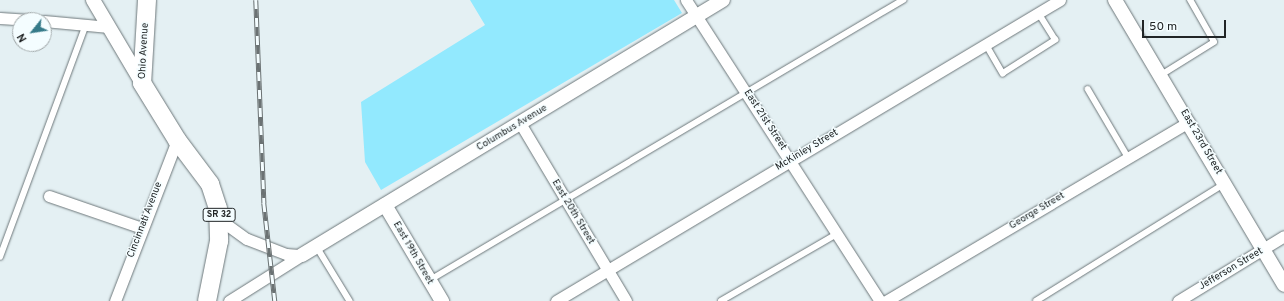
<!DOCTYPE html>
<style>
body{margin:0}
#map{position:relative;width:1284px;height:301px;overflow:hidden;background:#e4f0f3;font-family:Overpass,sans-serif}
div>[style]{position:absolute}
.green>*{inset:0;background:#92e9fe}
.roads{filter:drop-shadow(0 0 1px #6d777a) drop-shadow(0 0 1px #6d777a)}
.service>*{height:5.5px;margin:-2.75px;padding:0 2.75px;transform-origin:2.75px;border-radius:2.75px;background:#fff}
.minor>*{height:11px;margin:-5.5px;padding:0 5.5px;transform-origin:5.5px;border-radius:5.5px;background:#fff}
.tertiary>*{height:14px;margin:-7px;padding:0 7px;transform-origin:7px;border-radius:7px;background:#fff}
.primary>*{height:18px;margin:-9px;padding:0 9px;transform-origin:9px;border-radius:9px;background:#fff}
.rail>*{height:4.5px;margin-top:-2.25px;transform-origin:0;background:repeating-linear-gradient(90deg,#f4fdff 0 9px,#6b7273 0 18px);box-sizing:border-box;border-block:1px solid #6b7273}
span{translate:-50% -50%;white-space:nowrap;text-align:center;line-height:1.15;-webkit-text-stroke:3px #f4fdff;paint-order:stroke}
.shield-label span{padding:1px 3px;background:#f4fdff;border:1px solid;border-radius:3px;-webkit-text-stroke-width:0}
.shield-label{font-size:9px;color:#212526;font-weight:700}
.street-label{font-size:10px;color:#212526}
.north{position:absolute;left:12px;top:12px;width:40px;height:40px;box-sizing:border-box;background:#f4fdff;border:1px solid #a0a7a8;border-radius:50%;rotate:240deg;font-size:11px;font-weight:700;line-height:16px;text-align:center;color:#212526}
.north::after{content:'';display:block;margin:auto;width:14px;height:18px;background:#357a89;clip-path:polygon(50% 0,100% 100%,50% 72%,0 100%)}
.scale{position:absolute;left:1142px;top:20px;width:84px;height:18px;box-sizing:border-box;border:2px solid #212526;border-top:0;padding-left:5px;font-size:12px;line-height:14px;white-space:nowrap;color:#212526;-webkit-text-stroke:3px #f4fdff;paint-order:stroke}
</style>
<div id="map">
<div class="green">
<div style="clip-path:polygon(470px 0,674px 0,682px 13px,381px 190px,365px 162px,361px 102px,485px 25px)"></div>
</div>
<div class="roads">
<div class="service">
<div style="left:986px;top:44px;width:34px;rotate:60deg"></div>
<div style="left:1003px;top:73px;width:62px;rotate:-32.4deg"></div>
<div style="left:1055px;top:40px;width:32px;rotate:-122deg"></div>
<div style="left:1161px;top:75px;width:62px;rotate:-31.9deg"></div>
<div style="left:1214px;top:42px;width:48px;rotate:-119.7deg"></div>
<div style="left:1088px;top:89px;width:79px;rotate:59.5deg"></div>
<div style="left:317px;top:247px;width:63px;rotate:58.6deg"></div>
<div style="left:0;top:257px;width:247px;rotate:-69.7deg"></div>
<div style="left:430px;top:280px;width:550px;rotate:-30.62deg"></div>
<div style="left:721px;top:301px;width:134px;rotate:-30deg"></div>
<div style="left:1036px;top:301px;width:221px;rotate:-31.9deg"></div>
</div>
<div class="minor">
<div style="left:686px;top:0;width:358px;rotate:57.2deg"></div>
<div style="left:0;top:18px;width:26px;rotate:4deg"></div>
<div style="left:44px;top:21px;width:65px;rotate:5.3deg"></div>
<div style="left:520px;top:123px;width:207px;rotate:59.2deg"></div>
<div style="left:49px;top:196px;width:98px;rotate:19deg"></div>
<div style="left:219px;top:219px;width:34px;rotate:36deg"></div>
<div style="left:247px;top:239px;width:42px;rotate:21deg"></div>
<div style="left:286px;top:254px;width:16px;rotate:4deg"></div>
<div style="left:115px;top:301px;width:173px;rotate:-68.9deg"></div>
<div style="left:229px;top:301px;width:86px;rotate:-32.2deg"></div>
<div style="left:556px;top:301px;width:587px;rotate:-30.85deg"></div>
<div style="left:886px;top:301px;width:352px;rotate:-30.6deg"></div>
<div style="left:1178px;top:301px;width:124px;rotate:-31.5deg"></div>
</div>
<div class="tertiary">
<div style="left:93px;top:0;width:96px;rotate:59.4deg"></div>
<div style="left:1115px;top:0;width:331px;rotate:59.3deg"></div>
<div style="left:385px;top:205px;width:112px;rotate:59.3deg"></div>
<div style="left:302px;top:255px;width:492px;rotate:-31.2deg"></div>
</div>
<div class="primary">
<div style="left:147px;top:0;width:83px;rotate:93.4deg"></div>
<div style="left:142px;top:83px;width:67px;rotate:58.4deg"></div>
<div style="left:177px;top:140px;width:55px;rotate:53.1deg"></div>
<div style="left:210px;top:184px;width:25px;rotate:72deg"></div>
<div style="left:218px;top:208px;width:33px;rotate:88deg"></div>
<div style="left:219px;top:241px;width:61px;rotate:101.3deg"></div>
</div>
</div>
<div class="rail">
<div style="left:256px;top:0;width:203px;rotate:87.7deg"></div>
<div style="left:264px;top:203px;width:99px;rotate:83.6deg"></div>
</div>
<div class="shield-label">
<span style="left:219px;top:215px">SR 32</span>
</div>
<div class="street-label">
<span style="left:144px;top:51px;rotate:-87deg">Ohio Avenue</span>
<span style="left:765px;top:120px;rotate:57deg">East 21st Street</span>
<span style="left:512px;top:128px;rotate:-31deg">Columbus Avenue</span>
<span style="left:1201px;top:142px;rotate:60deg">East 23rd Street</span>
<span style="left:807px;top:150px;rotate:-31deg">McKinley Street</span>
<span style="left:1037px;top:211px;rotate:-31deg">George Street</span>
<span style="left:573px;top:212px;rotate:59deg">East 20th Street</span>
<span style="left:145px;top:220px;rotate:-69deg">Cincinnati Avenue</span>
<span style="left:413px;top:253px;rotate:60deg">East 19th Street</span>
<span style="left:1231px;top:269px;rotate:-31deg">Jefferson Street</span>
</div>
<div class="north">N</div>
<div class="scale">50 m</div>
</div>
